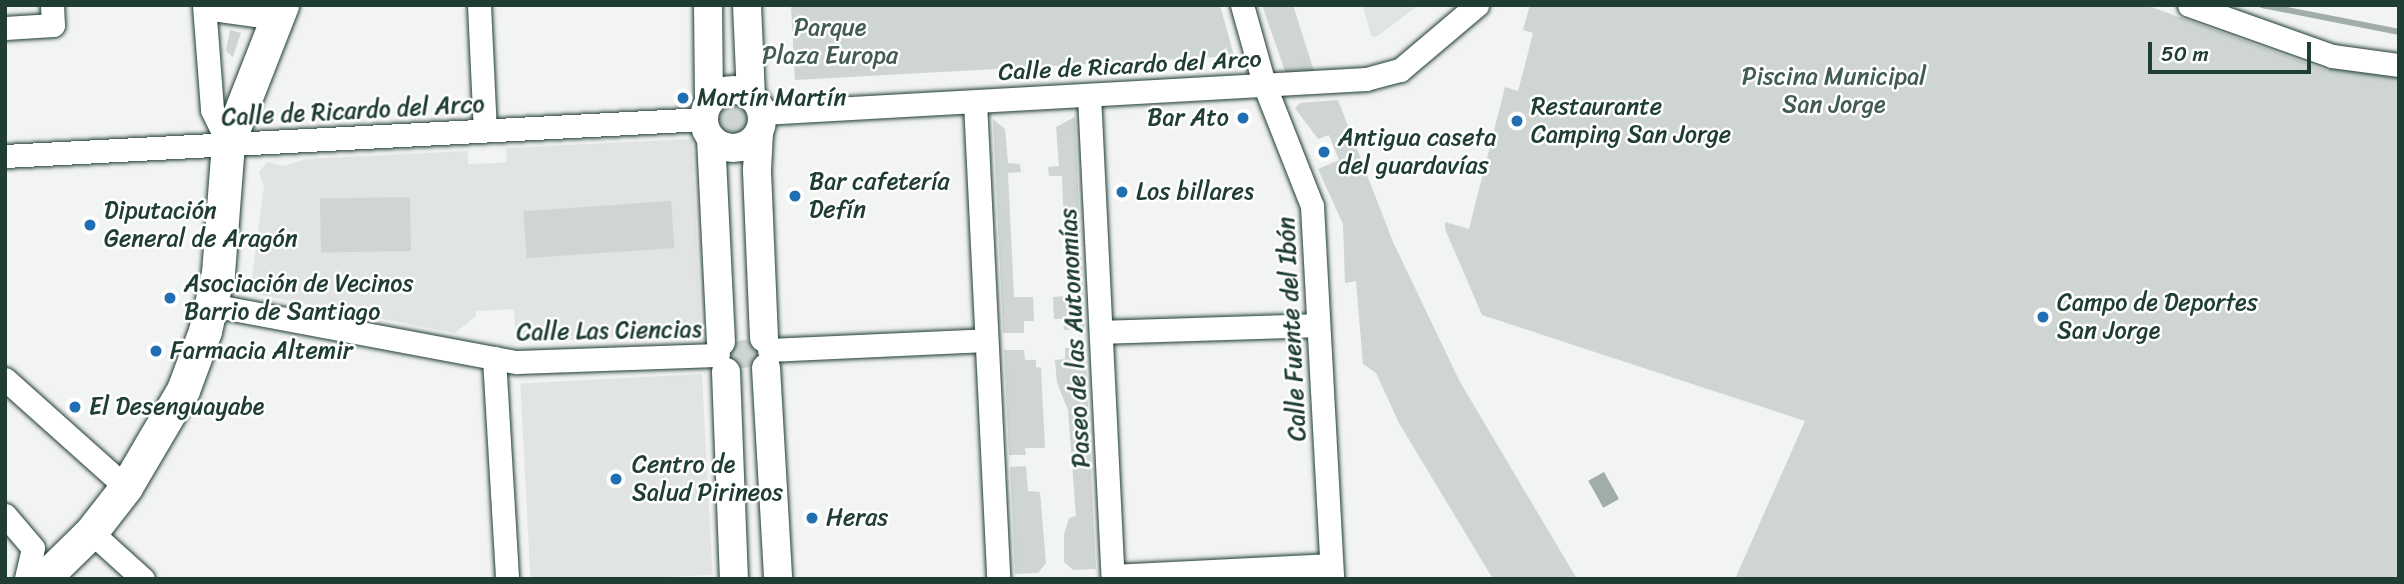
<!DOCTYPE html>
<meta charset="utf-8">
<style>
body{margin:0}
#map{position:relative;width:2404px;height:584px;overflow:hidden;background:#f2f3f3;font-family:Sriracha,sans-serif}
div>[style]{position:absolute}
.built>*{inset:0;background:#e0e4e3;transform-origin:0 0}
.green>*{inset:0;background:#ced5d3;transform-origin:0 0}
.round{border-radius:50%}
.water>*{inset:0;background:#a1adaa;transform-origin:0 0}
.stream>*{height:6px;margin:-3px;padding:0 3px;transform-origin:3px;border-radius:3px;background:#a1adaa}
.roads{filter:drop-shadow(0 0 2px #1f3d34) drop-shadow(0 0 2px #1f3d34)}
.minor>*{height:23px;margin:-11.5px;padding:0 11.5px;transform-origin:11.5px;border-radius:11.5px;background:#fff}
.major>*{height:28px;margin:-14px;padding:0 14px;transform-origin:14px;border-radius:14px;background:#fff}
.major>.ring{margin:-14px;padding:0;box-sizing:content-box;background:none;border:28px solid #fff;border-radius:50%}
.highway>*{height:33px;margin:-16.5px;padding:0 16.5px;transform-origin:16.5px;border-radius:16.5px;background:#fff}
.dots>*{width:19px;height:19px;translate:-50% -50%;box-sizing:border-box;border:4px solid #fff;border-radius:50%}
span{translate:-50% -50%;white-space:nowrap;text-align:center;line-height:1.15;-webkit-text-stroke:5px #fff;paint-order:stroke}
.park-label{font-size:24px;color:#425b54}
.street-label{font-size:24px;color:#1f3d34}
.poi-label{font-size:24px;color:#1f3d34}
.left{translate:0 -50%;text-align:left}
.right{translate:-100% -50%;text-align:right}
.frame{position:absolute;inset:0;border:7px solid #1f3d34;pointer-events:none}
.scale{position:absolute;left:2148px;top:42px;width:163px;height:32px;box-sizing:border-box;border:4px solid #1f3d34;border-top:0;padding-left:9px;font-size:21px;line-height:24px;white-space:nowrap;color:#1f3d34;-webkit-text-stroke:5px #fff;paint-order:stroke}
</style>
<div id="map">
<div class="built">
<div style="clip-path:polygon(1363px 5px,1419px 5px,1376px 37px,1371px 36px)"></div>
<div style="clip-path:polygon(692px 139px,701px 334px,516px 342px,514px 309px,476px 311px,476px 316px,455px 333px,250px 293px,264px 186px,259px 172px,267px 162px,283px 166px,307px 159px,468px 151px,468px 164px,500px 163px,507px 162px,506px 148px)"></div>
<div style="left:702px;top:374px;width:201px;height:182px;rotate:87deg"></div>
</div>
<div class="green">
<div style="clip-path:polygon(791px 5px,1220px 5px,1234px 56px,795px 80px)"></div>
<div style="clip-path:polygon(1262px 5px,1293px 5px,1314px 71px,1286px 74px)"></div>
<div style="clip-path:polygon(1530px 5px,2146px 5px,2328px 71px,2332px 63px,2399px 72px,2399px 579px,1735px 579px,1805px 421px,1482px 315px,1445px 229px,1445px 222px,1469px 229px,1505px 87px,1518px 91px,1526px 61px,1533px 33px,1523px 30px)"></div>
<div style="clip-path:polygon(230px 30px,241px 33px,233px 57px,226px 51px)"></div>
<div style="clip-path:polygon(1338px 100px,1393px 242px,1460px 382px,1577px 579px,1493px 579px,1399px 423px,1376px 373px,1363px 364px,1356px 281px,1345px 283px,1343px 224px,1318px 169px,1339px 160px,1329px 135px,1318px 139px,1295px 108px,1300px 103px)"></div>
<div class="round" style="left:719px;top:105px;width:28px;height:28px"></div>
<div style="clip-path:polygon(1075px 117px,1084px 329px,1064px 330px,1063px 319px,1054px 319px,1053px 297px,1067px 296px,1062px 176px,1049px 176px,1048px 167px,1059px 166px,1056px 127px)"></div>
<div style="clip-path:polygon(993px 119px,1005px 129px,1008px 163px,1020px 164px,1021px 172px,1008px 173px,1014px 297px,1033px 297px,1034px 321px,1024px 321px,1024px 333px,1003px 333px)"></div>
<div style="left:410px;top:197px;width:54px;height:90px;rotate:89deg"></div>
<div style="left:671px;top:201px;width:47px;height:148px;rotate:86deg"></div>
<div class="round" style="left:730px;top:340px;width:28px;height:28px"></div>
<div style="clip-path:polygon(1065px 348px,1085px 348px,1096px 569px,1073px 570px,1064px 562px,1064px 535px,1069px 518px,1076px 516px,1068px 410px,1057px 383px,1055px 360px,1065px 359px)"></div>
<div style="clip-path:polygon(1004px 350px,1024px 350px,1025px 360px,1036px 360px,1036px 367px,1041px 368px,1045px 448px,1025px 448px,1026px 455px,1009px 455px)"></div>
<div style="clip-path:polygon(1026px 466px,1028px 491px,1040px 492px,1046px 563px,1038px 573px,1015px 574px,1010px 467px)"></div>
</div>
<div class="water">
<div style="left:1604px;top:472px;width:31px;height:18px;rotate:61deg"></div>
</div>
<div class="stream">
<div style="left:2262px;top:5px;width:140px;rotate:11.1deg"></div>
</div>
<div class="roads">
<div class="minor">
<div style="left:204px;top:5px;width:105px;rotate:85.6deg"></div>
<div style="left:212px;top:110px;width:37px;rotate:64deg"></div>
<div style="left:479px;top:5px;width:125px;rotate:87.3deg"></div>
<div style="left:1242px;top:5px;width:82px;rotate:74.4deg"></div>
<div style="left:1264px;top:84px;width:131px;rotate:68.5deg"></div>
<div style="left:1312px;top:206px;width:374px;rotate:86.9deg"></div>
<div style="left:2189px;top:5px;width:152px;rotate:19.6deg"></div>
<div style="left:2332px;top:56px;width:68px;rotate:7.7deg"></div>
<div style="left:205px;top:8px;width:73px;rotate:7.9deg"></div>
<div style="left:5px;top:28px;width:48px;rotate:-3.6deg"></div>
<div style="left:53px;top:25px;width:20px;rotate:-93deg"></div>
<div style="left:1089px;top:95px;width:485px;rotate:87.2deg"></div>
<div style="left:975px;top:102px;width:478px;rotate:87.2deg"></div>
<div style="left:762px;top:113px;width:605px;rotate:-3.22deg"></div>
<div style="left:1366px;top:79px;width:35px;rotate:-15deg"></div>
<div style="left:1400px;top:70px;width:101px;rotate:-40.2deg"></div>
<div style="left:5px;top:156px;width:700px;rotate:-3.03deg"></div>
<div style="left:211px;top:305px;width:311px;rotate:10.6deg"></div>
<div style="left:517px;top:362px;width:201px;rotate:-2deg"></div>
<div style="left:1101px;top:332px;width:217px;rotate:-1.8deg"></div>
<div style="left:769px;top:350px;width:217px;rotate:-2.6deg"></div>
<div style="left:494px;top:358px;width:221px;rotate:86.6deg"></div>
<div style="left:5px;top:379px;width:162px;rotate:41.8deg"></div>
<div style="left:5px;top:515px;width:43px;rotate:49.7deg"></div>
<div style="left:33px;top:548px;width:32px;rotate:103deg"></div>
<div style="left:91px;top:532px;width:70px;rotate:42.1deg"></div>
<div style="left:1113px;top:576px;width:218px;rotate:-2.9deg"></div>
</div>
<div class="major">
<div style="left:708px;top:5px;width:97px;rotate:89.4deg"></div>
<div style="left:747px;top:5px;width:92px;rotate:87.5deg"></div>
<div class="ring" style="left:704px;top:90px;width:30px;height:30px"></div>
<div style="left:759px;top:132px;width:39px;rotate:93deg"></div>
<div style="left:757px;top:171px;width:167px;rotate:87.6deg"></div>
<div style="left:711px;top:138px;width:204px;rotate:87.2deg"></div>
<div style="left:766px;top:368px;width:211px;rotate:86.7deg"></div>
<div style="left:726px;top:372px;width:207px;rotate:87.8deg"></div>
</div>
<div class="highway">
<div style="left:43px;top:579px;width:67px;rotate:-44.4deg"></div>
<div style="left:91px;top:532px;width:57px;rotate:-52.1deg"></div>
<div style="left:126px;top:487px;width:113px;rotate:-59.6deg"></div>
<div style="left:183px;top:390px;width:63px;rotate:-69.6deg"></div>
<div style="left:205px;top:331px;width:59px;rotate:-77.4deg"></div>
<div style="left:218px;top:273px;width:130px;rotate:-85.6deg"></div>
<div style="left:228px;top:143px;width:148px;rotate:-68.6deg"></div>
</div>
</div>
<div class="dots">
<div style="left:683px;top:98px;background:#1f6fb2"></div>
<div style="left:1243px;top:118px;background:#1f6fb2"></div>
<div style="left:1517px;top:121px;background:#1f6fb2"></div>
<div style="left:1324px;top:152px;background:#1f6fb2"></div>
<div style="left:1122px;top:192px;background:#1f6fb2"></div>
<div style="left:795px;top:196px;background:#1f6fb2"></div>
<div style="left:90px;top:225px;background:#1f6fb2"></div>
<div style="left:170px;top:298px;background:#1f6fb2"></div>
<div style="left:2043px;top:317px;background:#1f6fb2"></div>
<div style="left:156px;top:351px;background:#1f6fb2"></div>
<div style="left:75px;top:407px;background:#1f6fb2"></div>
<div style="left:616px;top:479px;background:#1f6fb2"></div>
<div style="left:812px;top:518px;background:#1f6fb2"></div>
</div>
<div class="park-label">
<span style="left:830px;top:42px">Parque<br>Plaza Europa</span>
<span style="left:1834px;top:91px">Piscina Municipal<br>San Jorge</span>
</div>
<div class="street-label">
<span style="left:1130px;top:66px;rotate:-3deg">Calle de Ricardo del Arco</span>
<span style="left:353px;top:111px;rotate:-3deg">Calle de Ricardo del Arco</span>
<span style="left:1292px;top:329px;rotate:-93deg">Calle Fuente del Ibón</span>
<span style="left:609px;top:331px;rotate:-1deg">Calle Las Ciencias</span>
<span style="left:1075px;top:338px;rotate:-93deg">Paseo de las Autonomías</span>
</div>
<div class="poi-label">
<span class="left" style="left:697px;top:98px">Martín Martín</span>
<span class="left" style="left:1531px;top:121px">Restaurante<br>Camping San Jorge</span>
<span class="right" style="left:1229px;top:118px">Bar Ato</span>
<span class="left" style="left:1338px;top:152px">Antigua caseta<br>del guardavías</span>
<span class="left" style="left:809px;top:196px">Bar cafetería<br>Defín</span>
<span class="left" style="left:1136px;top:192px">Los billares</span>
<span class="left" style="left:104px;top:225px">Diputación<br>General de Aragón</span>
<span class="left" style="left:184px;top:298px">Asociación de Vecinos<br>Barrio de Santiago</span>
<span class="left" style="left:2057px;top:317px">Campo de Deportes<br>San Jorge</span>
<span class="left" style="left:170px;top:351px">Farmacia Altemir</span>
<span class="left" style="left:89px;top:407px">El Desenguayabe</span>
<span class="left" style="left:632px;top:479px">Centro de<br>Salud Pirineos</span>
<span class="left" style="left:826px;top:518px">Heras</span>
</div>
<div class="frame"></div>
<div class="scale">50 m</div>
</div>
